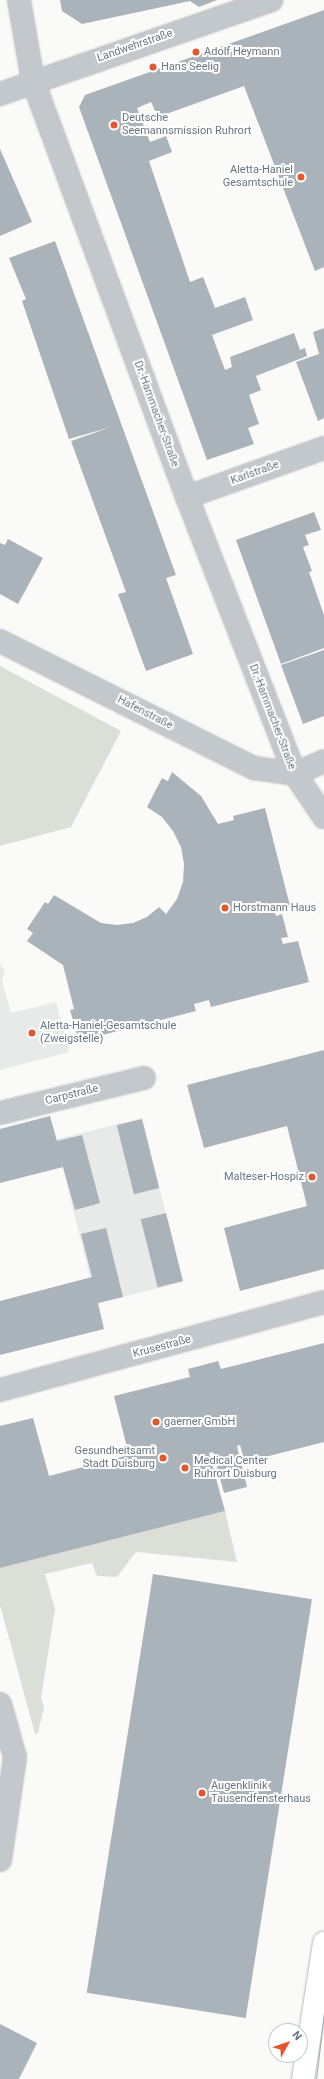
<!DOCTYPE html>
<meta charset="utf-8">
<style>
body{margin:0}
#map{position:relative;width:324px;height:2079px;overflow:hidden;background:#fafaf8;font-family:Roboto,sans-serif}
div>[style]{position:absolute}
.built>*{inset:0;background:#e8e9e9;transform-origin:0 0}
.green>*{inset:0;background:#dadfd7}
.building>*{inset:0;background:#aab3b9;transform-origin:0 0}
.roads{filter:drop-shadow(0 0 1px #b5babe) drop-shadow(0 0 1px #b5babe)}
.minor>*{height:22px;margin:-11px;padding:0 11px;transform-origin:11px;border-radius:11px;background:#c3c8cc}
.primary>*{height:22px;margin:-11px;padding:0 11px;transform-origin:11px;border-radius:11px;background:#fff}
.tram>*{height:1px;margin:-0.5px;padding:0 0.5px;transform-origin:0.5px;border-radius:0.5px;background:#a2aab0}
.dots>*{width:11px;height:11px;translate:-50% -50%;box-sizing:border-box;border:2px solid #fff;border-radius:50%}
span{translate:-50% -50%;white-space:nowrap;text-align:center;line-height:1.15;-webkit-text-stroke:4px #fff;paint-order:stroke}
.street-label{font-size:11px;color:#657683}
.poi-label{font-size:11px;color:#657683}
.left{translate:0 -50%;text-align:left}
.right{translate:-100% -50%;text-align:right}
.north{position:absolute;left:268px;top:2023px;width:40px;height:40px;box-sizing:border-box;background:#fff;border:1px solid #c1c8cd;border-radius:50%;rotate:50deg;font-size:11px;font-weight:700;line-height:16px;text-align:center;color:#657683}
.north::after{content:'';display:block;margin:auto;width:14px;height:18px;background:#e4572e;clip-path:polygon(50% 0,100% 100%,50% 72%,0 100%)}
</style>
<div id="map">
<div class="built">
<div style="clip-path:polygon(0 964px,5px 971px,2px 981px,11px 1013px,56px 1002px,69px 1052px,0 1070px)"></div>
<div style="left:142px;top:1118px;width:169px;height:89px;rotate:76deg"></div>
</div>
<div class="green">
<div style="clip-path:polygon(0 666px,121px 731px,71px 827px,0 846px)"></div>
<div style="clip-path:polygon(225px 1511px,237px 1562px,136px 1552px,117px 1577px,97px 1576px,92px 1563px,45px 1574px,55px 1609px,41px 1698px,44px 1707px,38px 1733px,35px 1734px,0 1605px,0 1568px)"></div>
</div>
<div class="building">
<div style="clip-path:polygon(60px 0,217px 0,199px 7px,190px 1px,82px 24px,62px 11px)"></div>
<div style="clip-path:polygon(324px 10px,324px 267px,315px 271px,244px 86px,158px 117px,151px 102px,137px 108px,150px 142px,166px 136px,172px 152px,149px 161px,190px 282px,203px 277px,215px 308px,245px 297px,253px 320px,212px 335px,225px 370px,232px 367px,230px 357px,294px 333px,300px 350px,305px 348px,307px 356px,256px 376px,261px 390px,249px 395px,259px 424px,248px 428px,254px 444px,207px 460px,79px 107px,85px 95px)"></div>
<div style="clip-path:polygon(0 149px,32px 222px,0 236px)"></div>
<div style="clip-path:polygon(55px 241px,176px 575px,166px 578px,193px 654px,146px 671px,118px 594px,126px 592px,71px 441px,111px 427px,69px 439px,22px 301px,26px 299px,9px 258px)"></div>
<div style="clip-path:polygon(324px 328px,324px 418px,318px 421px,296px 362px,319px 354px,313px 332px)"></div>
<div style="clip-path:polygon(314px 512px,321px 530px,305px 535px,309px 545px,303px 547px,312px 571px,309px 572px,324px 615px,324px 648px,281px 664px,236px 540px)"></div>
<div style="clip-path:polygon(8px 539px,43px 558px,18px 604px,0 594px,0 543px,5px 545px)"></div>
<div style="clip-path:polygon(324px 650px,324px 716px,303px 724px,281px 665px)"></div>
<div style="clip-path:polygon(172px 772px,201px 796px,218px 824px,234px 820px,233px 816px,265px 808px,290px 906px,274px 910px,276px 916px,282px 914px,288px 937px,281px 938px,283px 944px,298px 941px,309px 982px,211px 1007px,209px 1000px,194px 1004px,196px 1011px,79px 1041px,70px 1010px,74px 1009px,63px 965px,27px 941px,33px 933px,27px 929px,45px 902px,48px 904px,54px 895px,101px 923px,117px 925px,133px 923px,147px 917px,159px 907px,166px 914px,177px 899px,183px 882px,184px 864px,181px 847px,173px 831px,162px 817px,147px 807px,162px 778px,168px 781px)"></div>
<div style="clip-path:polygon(324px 1050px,324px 1269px,240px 1291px,224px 1228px,307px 1206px,287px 1126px,204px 1148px,187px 1085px)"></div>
<div style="clip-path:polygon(50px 1116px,57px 1141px,82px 1135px,100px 1203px,75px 1210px,63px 1167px,0 1183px,0 1129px)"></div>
<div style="left:142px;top:1119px;width:71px;height:26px;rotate:76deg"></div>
<div style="left:166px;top:1213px;width:70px;height:26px;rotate:76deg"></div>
<div style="clip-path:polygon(106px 1228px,123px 1297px,98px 1303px,104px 1329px,0 1355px,0 1301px,92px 1277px,81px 1234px)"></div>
<div style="clip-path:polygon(324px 1343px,324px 1442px,245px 1462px,240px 1445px,237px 1446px,247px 1487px,224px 1493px,213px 1452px,209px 1453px,225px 1511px,0 1568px,0 1426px,33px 1418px,49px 1476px,129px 1455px,114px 1396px,190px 1377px,188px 1369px,218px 1361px,221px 1369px)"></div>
<div style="left:153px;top:1574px;width:161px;height:424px;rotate:9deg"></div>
<div style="clip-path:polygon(0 2024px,37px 2043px,19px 2079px,0 2079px)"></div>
</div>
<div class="roads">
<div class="minor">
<div style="left:19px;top:0;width:82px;rotate:80.2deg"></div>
<div style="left:33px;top:81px;width:444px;rotate:69.7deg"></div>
<div style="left:187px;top:497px;width:297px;rotate:68.7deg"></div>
<div style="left:295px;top:774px;width:52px;rotate:56deg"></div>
<div style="left:0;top:94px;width:287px;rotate:-19.1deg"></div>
<div style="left:187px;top:497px;width:145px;rotate:-19.7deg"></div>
<div style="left:0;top:641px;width:284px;rotate:26.6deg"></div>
<div style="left:254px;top:768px;width:41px;rotate:8.3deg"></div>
<div style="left:295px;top:774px;width:32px;rotate:-24deg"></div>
<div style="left:0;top:1113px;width:148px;rotate:-13.7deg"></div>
<div style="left:0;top:1390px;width:336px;rotate:-15.2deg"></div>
<div style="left:0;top:1704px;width:55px;rotate:74.2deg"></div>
<div style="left:15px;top:1757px;width:104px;rotate:98.3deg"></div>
</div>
<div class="primary">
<div style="left:303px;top:2079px;width:138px;rotate:-81.2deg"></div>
</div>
</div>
<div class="tram">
<div style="left:316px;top:2079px;width:67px;rotate:-83.2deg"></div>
</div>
<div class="dots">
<div style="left:196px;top:52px;background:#e4572e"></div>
<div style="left:153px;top:67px;background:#e4572e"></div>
<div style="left:114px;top:125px;background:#e4572e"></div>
<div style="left:301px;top:177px;background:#e4572e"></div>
<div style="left:225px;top:908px;background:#e4572e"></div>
<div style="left:32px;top:1033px;background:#e4572e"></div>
<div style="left:312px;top:1177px;background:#e4572e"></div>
<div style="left:156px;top:1422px;background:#e4572e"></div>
<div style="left:163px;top:1458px;background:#e4572e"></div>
<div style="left:185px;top:1468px;background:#e4572e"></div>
<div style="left:202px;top:1793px;background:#e4572e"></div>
</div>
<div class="street-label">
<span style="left:135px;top:46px;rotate:-19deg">Landwehrstraße</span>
<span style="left:156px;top:414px;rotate:70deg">Dr.-Hammacher-Straße</span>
<span style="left:255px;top:473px;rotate:-20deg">Karlstraße</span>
<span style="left:145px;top:713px;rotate:27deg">Hafenstraße</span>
<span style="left:272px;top:717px;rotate:69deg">Dr.-Hammacher-Straße</span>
<span style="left:72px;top:1095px;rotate:-14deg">Carpstraße</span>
<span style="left:162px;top:1347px;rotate:-15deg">Krusestraße</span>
</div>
<div class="poi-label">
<span class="left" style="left:204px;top:52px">Adolf Heymann</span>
<span class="left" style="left:161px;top:67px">Hans Seelig</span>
<span class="left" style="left:122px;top:125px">Deutsche<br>Seemannsmission Ruhrort</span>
<span class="right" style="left:293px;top:177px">Aletta-Haniel<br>Gesamtschule</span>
<span class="left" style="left:233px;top:908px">Horstmann Haus</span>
<span class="left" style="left:40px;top:1033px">Aletta-Haniel-Gesamtschule<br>(Zweigstelle)</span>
<span class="right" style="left:304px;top:1177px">Malteser-Hospiz</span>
<span class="left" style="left:164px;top:1422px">gaerner GmbH</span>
<span class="right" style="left:155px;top:1458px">Gesundheitsamt<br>Stadt Duisburg</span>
<span class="left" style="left:194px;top:1468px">Medical Center<br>Ruhrort Duisburg</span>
<span class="left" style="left:211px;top:1793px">Augenklinik<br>Tausendfensterhaus</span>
</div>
<div class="north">N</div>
</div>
